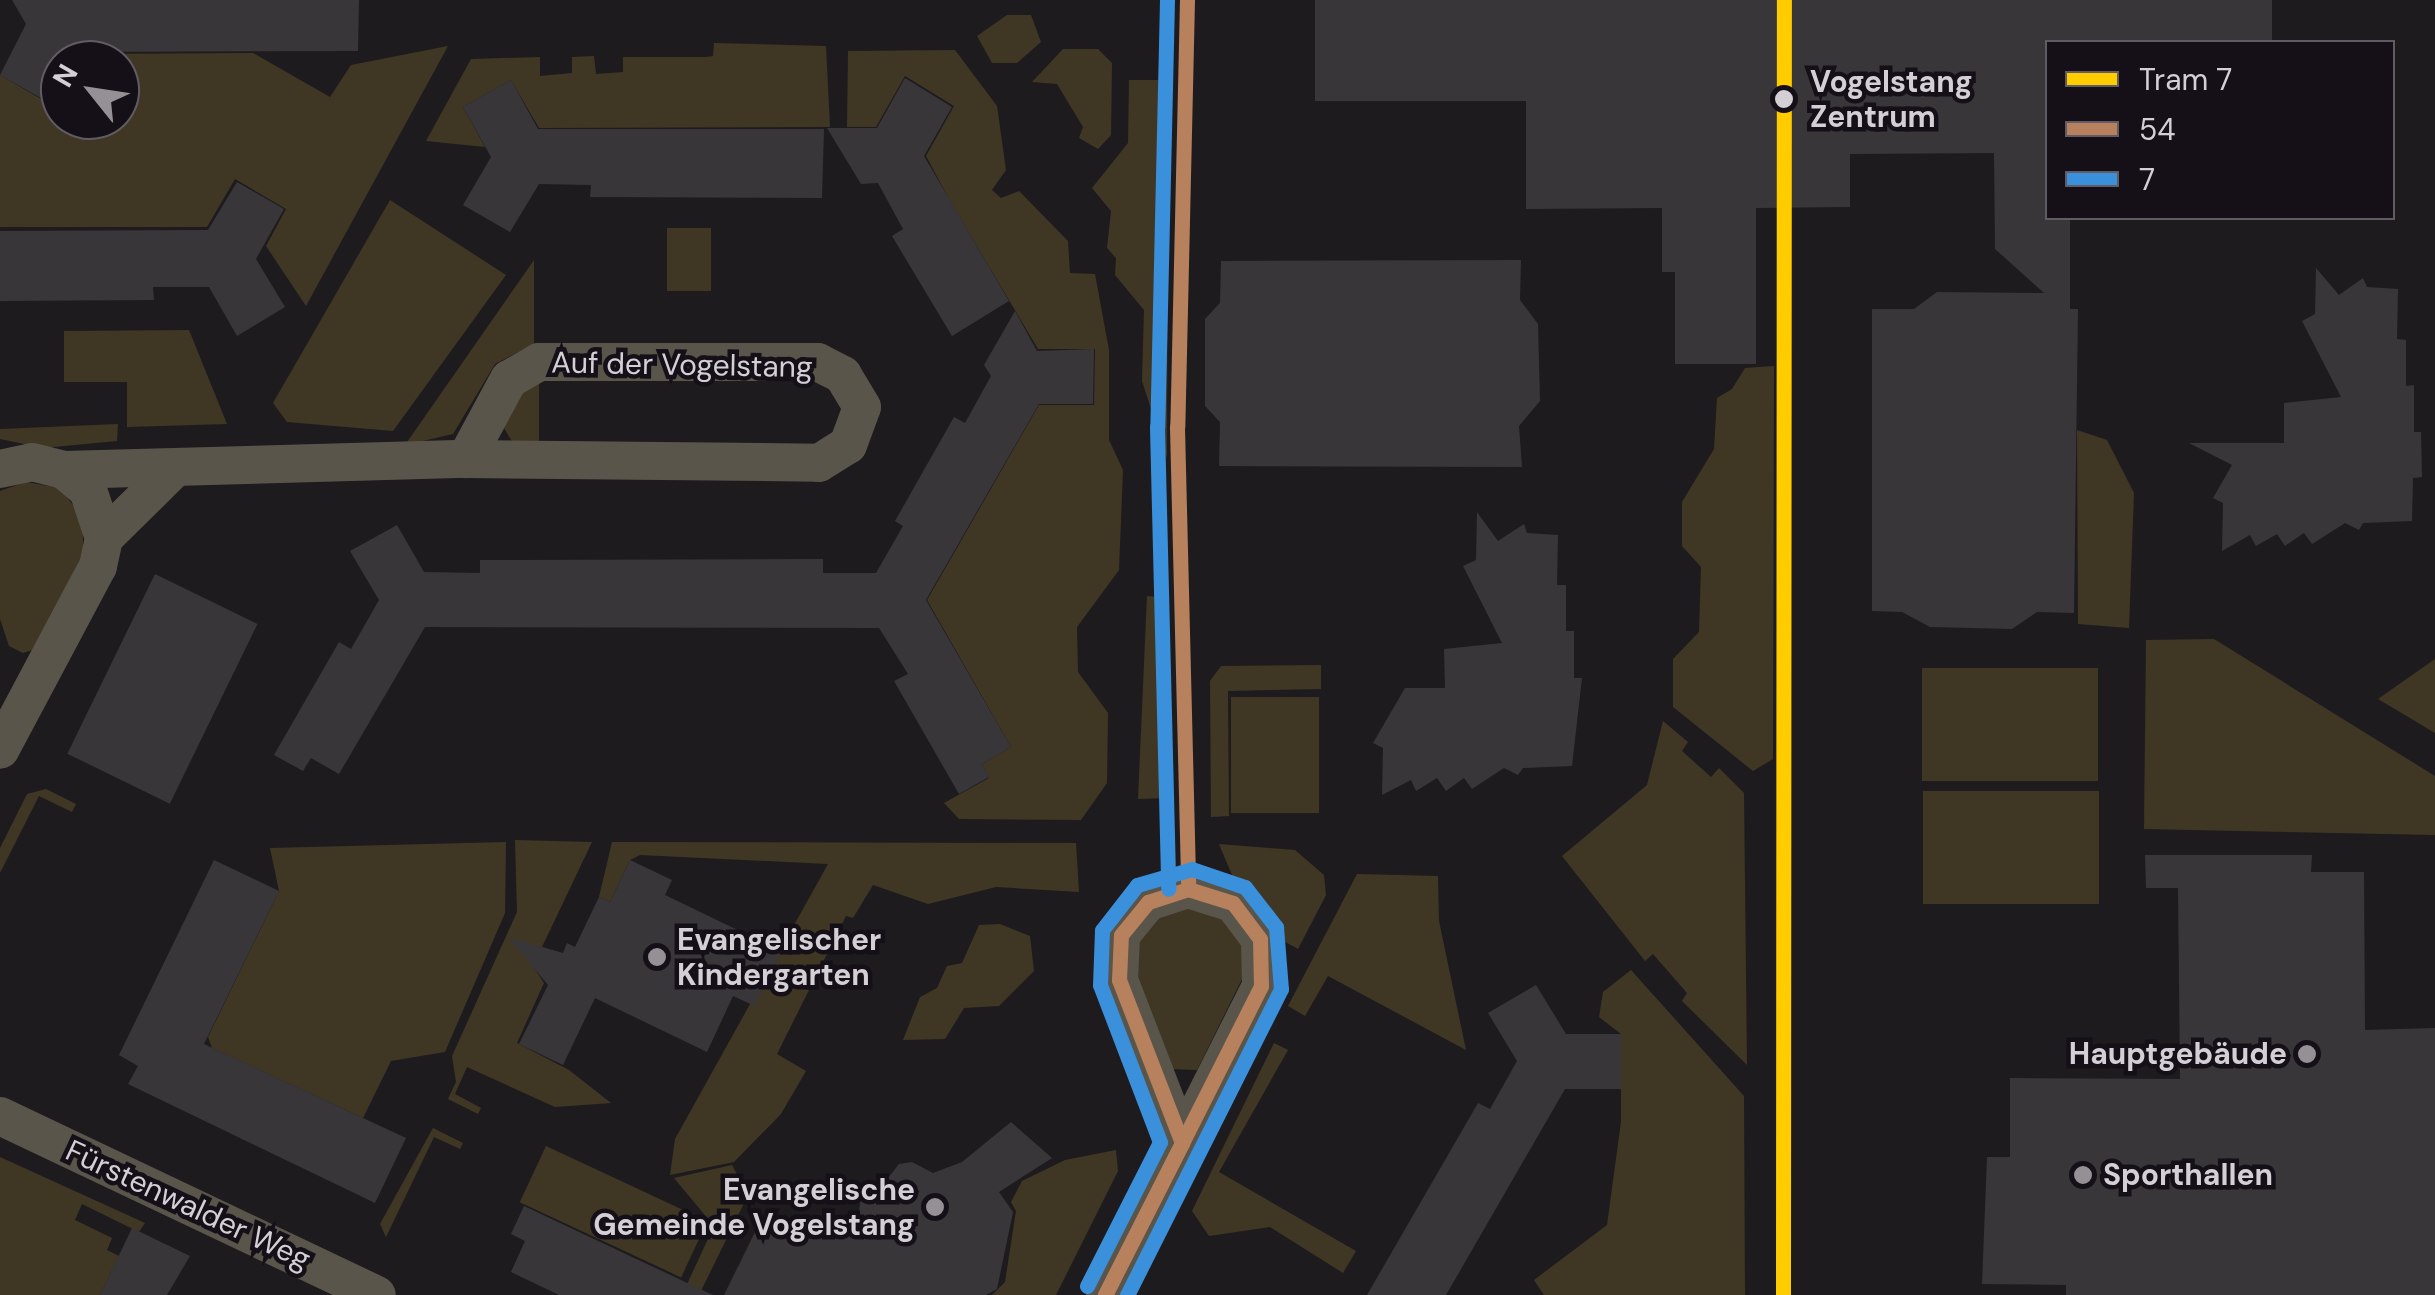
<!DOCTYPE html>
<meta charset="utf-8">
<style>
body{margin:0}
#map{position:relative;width:2435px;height:1295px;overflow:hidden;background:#1e1b1f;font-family:"DM Sans",sans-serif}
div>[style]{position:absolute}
.green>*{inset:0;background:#3f3724;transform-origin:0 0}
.building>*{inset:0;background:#39363a;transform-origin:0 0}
.minor>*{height:38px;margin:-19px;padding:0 19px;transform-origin:19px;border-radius:19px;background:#5a554b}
.bus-1>*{height:15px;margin:-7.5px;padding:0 7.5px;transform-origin:7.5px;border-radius:7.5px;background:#b6815c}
.bus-2>*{height:15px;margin:-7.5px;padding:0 7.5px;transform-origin:7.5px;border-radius:7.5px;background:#3a90db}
.tram-1>*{height:15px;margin:-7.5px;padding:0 7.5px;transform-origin:7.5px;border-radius:7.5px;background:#fc0}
.dots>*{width:28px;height:28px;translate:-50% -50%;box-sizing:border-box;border:5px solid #151018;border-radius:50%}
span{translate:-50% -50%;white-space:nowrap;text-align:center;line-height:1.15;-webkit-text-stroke:9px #151018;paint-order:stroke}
.stop-label{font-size:30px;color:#d3cfd5;font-weight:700}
.left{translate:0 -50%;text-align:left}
.street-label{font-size:30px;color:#d3cfd5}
.poi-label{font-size:30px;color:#d3cfd5;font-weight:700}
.right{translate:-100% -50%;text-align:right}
.legend{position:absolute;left:2045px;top:40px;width:350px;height:180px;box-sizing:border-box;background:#151018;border:2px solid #615c64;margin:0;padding:12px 18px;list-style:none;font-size:30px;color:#d3cfd5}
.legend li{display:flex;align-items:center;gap:20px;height:50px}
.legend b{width:50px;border:2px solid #615c64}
.north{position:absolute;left:40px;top:40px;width:100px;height:100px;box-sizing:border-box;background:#151018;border:2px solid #615c64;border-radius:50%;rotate:300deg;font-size:28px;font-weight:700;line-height:40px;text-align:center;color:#d3cfd5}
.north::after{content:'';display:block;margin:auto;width:35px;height:45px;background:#949095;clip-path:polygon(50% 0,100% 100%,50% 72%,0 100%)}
</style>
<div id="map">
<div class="green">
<div style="clip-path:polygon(1007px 15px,1031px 15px,1041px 42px,1017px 63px,992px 63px,977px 36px)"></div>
<div style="clip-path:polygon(714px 43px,826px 46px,830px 127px,539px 128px,511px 80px,463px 107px,485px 147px,426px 141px,471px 59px,540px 57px,540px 76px,572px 73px,572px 57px,594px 56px,596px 74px,623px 72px,623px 57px,706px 57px,713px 56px)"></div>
<div style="clip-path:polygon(448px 46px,306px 306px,266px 246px,286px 209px,235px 179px,207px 227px,0 227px,0 75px,48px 103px,60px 84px,60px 120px,120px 120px,120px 60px,74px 60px,78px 54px,253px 53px,330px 97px,351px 65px)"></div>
<div style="clip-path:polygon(1063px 49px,1098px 49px,1112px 63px,1111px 135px,1098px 149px,1079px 138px,1083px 127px,1057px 84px,1032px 82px)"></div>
<div style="clip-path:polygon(955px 50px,997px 106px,1006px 170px,992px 190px,1001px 198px,1019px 191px,1068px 241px,1070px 273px,1095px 274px,1109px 350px,1109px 440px,1123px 470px,1119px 570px,1077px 627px,1078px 672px,1108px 713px,1107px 783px,1081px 820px,959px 819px,944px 803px,989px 778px,982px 764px,1011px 747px,927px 600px,1039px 405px,1094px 405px,1095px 349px,1038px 349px,950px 201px,926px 156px,954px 106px,905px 76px,876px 127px,847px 127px,848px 51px)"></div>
<div style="clip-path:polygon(1129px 80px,1168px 80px,1167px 458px,1142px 381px,1144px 310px,1115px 275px,1116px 258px,1107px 248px,1111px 211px,1092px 188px,1128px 143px)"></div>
<div style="clip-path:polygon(390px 200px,506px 275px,393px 431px,287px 422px,273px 403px)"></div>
<div style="left:667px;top:228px;width:44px;height:63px"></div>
<div style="clip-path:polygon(534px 260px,534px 344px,495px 364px,453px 434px,405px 445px)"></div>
<div style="clip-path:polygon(189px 330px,227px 424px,127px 427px,127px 382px,64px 382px,64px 331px)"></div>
<div style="clip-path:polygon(1774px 366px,1773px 759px,1753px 771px,1673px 707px,1673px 659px,1699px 632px,1701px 567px,1682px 546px,1682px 502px,1714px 449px,1717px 398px,1732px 389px,1745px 368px)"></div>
<div style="clip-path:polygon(539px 383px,539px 447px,514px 445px,504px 428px,519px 390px)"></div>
<div style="clip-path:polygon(118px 424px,117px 441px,43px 448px,0 439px,0 429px)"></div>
<div style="clip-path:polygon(2077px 430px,2107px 440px,2134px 493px,2129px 628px,2078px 624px)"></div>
<div style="clip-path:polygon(26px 482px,60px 488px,83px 518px,83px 553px,36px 649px,23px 653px,9px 646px,0 619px,0 491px)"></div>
<div style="clip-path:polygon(1147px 596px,1163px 597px,1167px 798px,1138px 799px)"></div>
<div style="clip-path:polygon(2214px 639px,2435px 776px,2435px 835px,2144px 829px,2146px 640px)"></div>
<div style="clip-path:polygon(2435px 659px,2435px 733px,2378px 699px)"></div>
<div style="clip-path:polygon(1321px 665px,1321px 689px,1228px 691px,1229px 816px,1211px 817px,1210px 681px,1221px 666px)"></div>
<div style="left:1922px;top:668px;width:176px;height:113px"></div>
<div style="left:1319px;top:697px;width:116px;height:88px;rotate:90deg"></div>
<div style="clip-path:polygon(1663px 721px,1688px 742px,1682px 751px,1711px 777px,1719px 768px,1744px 793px,1747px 1065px,1682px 1001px,1687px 993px,1653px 954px,1645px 961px,1562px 856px,1647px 785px)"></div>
<div style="clip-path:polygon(46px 789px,76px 804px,72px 812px,39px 796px,0 873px,0 848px,27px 794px)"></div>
<div style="left:1923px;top:791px;width:176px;height:113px"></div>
<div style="clip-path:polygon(515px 840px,592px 842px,542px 947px,525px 954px,544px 983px,517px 1043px,569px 1070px,611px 1103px,555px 1107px,467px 1067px,455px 1094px,481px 1108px,478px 1114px,448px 1099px,456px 1082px,452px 1056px,517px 912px)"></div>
<div style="clip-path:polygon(506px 842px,505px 913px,445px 1052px,391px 1061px,363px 1118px,212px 1048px,208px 1037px,279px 891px,270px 848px)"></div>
<div style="clip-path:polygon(612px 842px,1076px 843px,1079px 892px,996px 887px,928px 904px,873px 885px,853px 918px,846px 916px,777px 1054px,806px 1071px,781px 1114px,734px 1162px,670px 1175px,675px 1139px,828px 864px,640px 855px,630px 860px,610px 902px,599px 897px)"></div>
<div style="clip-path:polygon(1219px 844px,1295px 850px,1324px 875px,1326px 895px,1298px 949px,1280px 939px,1263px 905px,1235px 882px)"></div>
<div style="clip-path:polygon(1357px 874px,1438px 876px,1439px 921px,1466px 1050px,1328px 976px,1305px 1016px,1288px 1006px)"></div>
<div style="clip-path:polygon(1187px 907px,1218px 913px,1242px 943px,1242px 979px,1197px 1070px,1171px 1069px,1137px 975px,1137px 943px,1156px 919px)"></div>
<div style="clip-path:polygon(1000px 924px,1030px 936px,1034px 971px,999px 1006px,964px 1008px,945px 1039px,903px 1040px,920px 997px,937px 988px,947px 966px,962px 963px,979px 925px)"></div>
<div style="clip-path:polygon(1631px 970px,1744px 1096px,1745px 1295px,1544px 1295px,1534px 1280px,1607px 1225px,1621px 1122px,1621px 1034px,1599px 1017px,1603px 992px)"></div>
<div style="clip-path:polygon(1274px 1043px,1288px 1050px,1219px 1172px,1356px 1251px,1343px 1273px,1270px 1227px,1209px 1236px,1192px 1211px)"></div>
<div style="clip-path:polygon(433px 1128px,463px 1143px,460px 1149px,434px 1137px,386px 1237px,380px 1224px)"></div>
<div style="left:546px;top:1146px;width:178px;height:62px;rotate:25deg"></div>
<div style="clip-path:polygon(1116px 1150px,1118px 1171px,1056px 1295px,992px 1295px,1005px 1282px,1016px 1211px,1011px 1202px,1022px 1181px,1065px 1160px)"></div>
<div style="clip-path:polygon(0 1157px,145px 1223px,139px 1232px,82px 1204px,75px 1220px,112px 1238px,107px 1250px,119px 1256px,100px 1295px,0 1295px)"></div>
<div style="clip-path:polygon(732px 1165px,748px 1195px,699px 1295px,682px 1295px,714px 1226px,674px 1178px)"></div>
</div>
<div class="building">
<div style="clip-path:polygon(12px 0,359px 0,358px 51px,76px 52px,72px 60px,60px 60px,60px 81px,48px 102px,0 75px,26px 24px)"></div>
<div style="clip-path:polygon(1315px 0,2272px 0,2272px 42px,2048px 42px,2048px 218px,2070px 218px,2070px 309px,2078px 309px,2074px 613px,2037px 612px,2012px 629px,1930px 627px,1902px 612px,1872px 611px,1872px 309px,1914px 309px,1937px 292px,2044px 293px,1995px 249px,1994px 153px,1850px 154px,1850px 207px,1756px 208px,1756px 364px,1675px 364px,1675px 272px,1662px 272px,1662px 208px,1526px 209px,1526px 101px,1315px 101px)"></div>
<div style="clip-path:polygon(905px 78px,952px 107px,924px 156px,1009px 301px,952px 336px,892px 236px,903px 229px,878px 183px,861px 184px,827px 128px,877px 128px)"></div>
<div style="clip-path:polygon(511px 80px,538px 129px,824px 129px,822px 198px,590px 197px,591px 185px,539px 184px,510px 232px,463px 205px,491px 157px,463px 107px)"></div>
<div style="clip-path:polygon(237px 182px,284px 209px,256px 259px,285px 307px,237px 336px,209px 287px,153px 287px,154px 300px,0 301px,0 231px,208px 230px)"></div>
<div style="clip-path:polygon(1521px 260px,1520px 300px,1538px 324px,1540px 401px,1519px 426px,1522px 467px,1219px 466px,1220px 422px,1205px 406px,1205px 319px,1220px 303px,1221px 261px)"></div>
<div style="clip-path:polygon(2316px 268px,2339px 295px,2363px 278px,2367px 287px,2398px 289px,2397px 339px,2406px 340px,2406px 386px,2414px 385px,2414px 432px,2421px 432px,2422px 477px,2413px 478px,2412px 521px,2363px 523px,2359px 530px,2345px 523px,2312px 544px,2304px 533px,2285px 546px,2277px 534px,2256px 546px,2250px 535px,2222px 551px,2223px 503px,2213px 498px,2232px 465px,2189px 443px,2284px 443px,2284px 403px,2341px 397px,2302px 321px,2315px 314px)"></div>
<div style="clip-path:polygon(1015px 311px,1037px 351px,1094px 349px,1093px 404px,1039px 404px,926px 600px,1011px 747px,982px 764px,989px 777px,959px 794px,894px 681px,908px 674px,879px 628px,425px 627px,339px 774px,311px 758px,303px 771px,274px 755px,339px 642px,351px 649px,379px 600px,350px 551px,397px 525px,424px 572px,480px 573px,480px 560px,823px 559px,823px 573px,876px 573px,903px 526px,895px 521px,954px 417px,965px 423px,991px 376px,984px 365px)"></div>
<div style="clip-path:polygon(1477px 512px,1498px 541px,1524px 524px,1527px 533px,1558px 535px,1557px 585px,1566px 585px,1566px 631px,1574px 631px,1574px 678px,1582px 678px,1572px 766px,1523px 768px,1518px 775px,1504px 768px,1472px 789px,1464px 778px,1446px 791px,1437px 778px,1416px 791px,1411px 780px,1382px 795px,1383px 748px,1373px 743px,1405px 688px,1445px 688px,1444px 649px,1502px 643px,1463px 566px,1476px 560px)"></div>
<div style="left:155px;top:574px;width:114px;height:200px;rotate:26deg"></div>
<div style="clip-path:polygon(2145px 855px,2312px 855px,2311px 872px,2364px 872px,2365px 1030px,2435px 1028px,2435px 1295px,2066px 1295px,2066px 1285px,1982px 1284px,1987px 1157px,2010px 1157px,2010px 1078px,2180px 1079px,2178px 888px,2146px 888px)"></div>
<div style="clip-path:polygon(214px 860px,279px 891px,204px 1044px,406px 1138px,375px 1203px,128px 1084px,138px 1066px,119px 1055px)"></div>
<div style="clip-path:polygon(630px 860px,672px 880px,665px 895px,781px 951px,755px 1006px,733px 996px,707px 1052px,595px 998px,563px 1065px,519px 1044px,548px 985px,508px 937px,563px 953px,567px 943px,575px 947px,599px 897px,610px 902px)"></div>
<div style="clip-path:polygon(1536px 985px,1566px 1034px,1621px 1034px,1621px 1089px,1565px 1089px,1446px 1295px,1367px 1295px,1478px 1103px,1490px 1109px,1517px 1061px,1488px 1013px)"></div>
<div style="clip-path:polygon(1011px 1122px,1052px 1158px,999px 1192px,1013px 1212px,997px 1289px,986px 1295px,724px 1295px,759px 1224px,787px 1237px,813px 1239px,858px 1220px,861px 1196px,874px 1196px,899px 1164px,912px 1162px,933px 1173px,962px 1162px)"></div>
<div style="clip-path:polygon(524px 1206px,630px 1256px,713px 1295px,559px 1295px,511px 1272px,525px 1241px,511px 1234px)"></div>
<div style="clip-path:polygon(132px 1228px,190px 1256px,167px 1295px,100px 1295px)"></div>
</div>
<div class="minor">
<div style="left:0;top:469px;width:33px;rotate:-12deg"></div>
<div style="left:32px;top:462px;width:33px;rotate:14deg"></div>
<div style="left:64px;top:470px;width:31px;rotate:40deg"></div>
<div style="left:88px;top:490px;width:51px;rotate:71.6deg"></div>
<div style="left:104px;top:538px;width:29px;rotate:102deg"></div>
<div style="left:98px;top:566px;width:208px;rotate:118deg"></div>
<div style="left:64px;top:470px;width:402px;rotate:-1.6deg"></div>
<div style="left:466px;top:459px;width:353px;rotate:0.6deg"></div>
<div style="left:819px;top:463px;width:34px;rotate:-32deg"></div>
<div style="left:848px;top:445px;width:40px;rotate:-69.8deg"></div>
<div style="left:862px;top:407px;width:37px;rotate:-121deg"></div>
<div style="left:843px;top:375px;width:28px;rotate:-153deg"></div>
<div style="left:818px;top:362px;width:279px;rotate:180deg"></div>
<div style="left:539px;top:362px;width:34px;rotate:150deg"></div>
<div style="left:509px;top:379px;width:91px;rotate:118.3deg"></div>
<div style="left:104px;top:538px;width:100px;rotate:-44.6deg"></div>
<div style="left:0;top:1116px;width:417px;rotate:25.4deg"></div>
<div style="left:1105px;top:1295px;width:170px;rotate:-63.1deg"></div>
<div style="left:1182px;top:1143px;width:176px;rotate:-63.3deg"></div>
<div style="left:1261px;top:986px;width:47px;rotate:-91.2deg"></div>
<div style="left:1260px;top:939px;width:45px;rotate:-126.9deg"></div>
<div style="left:1233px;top:903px;width:47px;rotate:-162.7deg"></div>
<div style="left:1188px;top:889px;width:42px;rotate:162deg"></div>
<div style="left:1148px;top:902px;width:43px;rotate:129.3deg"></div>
<div style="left:1121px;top:935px;width:45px;rotate:92.5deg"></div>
<div style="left:1119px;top:980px;width:175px;rotate:68.9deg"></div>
</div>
<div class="bus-1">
<div style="left:1187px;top:0;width:427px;rotate:91.3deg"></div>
<div style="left:1177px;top:427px;width:462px;rotate:88.6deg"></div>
<div style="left:1188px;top:889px;width:47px;rotate:17.3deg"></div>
<div style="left:1233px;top:903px;width:45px;rotate:53.1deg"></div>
<div style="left:1260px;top:939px;width:47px;rotate:88.8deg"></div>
<div style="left:1261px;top:986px;width:176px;rotate:116.7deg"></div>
<div style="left:1182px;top:1143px;width:175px;rotate:-111.1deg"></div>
<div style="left:1119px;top:980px;width:45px;rotate:-87.5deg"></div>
<div style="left:1121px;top:935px;width:43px;rotate:-50.7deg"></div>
<div style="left:1148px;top:902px;width:42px;rotate:-18deg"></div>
<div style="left:1182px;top:1143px;width:170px;rotate:116.9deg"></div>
<div style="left:1105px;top:1295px;width:18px;rotate:-63deg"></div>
<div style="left:1113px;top:1279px;width:153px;rotate:-63.1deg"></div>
</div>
<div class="bus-2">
<div style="left:1167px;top:0;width:427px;rotate:91.3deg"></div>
<div style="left:1157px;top:427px;width:462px;rotate:88.6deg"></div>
<div style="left:1087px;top:1286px;width:161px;rotate:-63.1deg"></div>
<div style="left:1160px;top:1142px;width:168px;rotate:-110.9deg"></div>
<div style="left:1100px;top:985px;width:55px;rotate:-87.9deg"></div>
<div style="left:1102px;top:930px;width:57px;rotate:-52.1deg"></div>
<div style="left:1137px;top:885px;width:57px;rotate:-16.2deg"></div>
<div style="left:1192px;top:869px;width:56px;rotate:18.8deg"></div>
<div style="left:1245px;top:887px;width:51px;rotate:52.2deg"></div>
<div style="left:1276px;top:927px;width:62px;rotate:85.4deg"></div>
<div style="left:1281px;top:989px;width:343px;rotate:116.7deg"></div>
</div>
<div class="tram-1">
<div style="left:1783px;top:1295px;width:1295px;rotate:-89.96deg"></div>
</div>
<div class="dots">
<div style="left:1784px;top:99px;background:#d3cfd5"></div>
<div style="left:657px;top:957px;background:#949095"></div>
<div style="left:2307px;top:1054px;background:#949095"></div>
<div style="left:2083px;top:1175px;background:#949095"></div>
<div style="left:935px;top:1207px;background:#949095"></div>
</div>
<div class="stop-label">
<span class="left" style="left:1810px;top:99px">Vogelstang<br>Zentrum</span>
</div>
<div class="street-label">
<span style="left:682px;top:365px;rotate:1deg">Auf der Vogelstang</span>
<span style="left:188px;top:1205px;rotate:25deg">Fürstenwalder Weg</span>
</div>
<div class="poi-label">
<span class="left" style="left:677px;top:957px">Evangelischer<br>Kindergarten</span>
<span class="right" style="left:2287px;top:1054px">Hauptgebäude</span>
<span class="left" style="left:2103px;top:1175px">Sporthallen</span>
<span class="right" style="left:915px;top:1207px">Evangelische<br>Gemeinde Vogelstang</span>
</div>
<ul class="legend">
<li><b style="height:12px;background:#fc0"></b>Tram 7</li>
<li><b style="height:12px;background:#b6815c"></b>54</li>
<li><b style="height:12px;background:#3a90db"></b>7</li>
</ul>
<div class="north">N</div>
</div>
